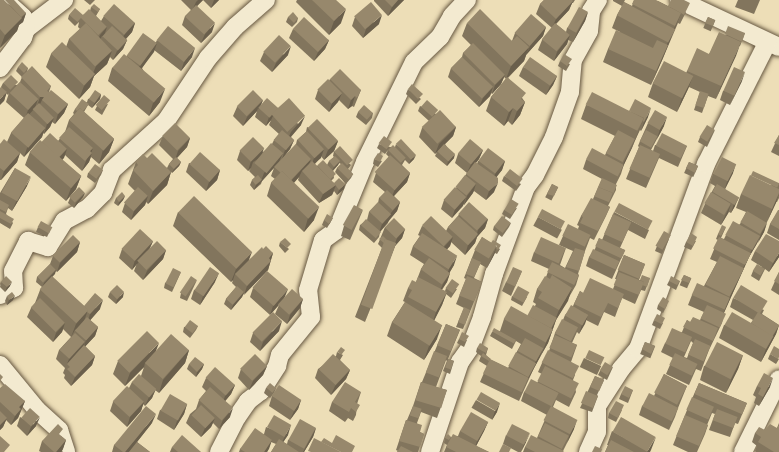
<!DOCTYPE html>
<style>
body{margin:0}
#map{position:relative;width:779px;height:452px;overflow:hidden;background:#eddeb7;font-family:"Libre Bodoni",serif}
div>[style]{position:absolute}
.roads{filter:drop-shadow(0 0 2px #665741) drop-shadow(0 0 2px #665741)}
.minor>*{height:18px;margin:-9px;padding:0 9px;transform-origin:9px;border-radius:9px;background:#f3ead0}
.wall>*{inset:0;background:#82755d;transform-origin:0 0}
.shaded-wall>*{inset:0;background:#6a5f4c}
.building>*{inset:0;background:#97886c;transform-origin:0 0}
span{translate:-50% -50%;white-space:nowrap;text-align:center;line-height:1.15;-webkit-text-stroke:4.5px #f3ead0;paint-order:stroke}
</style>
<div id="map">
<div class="roads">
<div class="minor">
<div style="left:679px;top:0;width:110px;rotate:25.2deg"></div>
<div style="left:26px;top:29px;width:48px;rotate:-37.3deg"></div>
<div style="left:0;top:68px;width:38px;rotate:-53deg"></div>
<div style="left:23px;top:38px;width:9px;rotate:-72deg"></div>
<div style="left:26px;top:29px;width:12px;rotate:-104deg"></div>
<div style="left:23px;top:17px;width:25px;rotate:-138deg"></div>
<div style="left:0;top:295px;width:16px;rotate:-27deg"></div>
<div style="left:14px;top:288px;width:17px;rotate:-93deg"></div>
<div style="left:13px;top:271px;width:34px;rotate:-63deg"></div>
<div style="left:28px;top:241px;width:21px;rotate:17deg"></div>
<div style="left:48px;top:247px;width:31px;rotate:-58deg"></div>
<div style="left:64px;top:221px;width:26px;rotate:-28deg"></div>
<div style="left:87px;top:209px;width:23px;rotate:-45deg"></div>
<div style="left:103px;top:193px;width:25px;rotate:-69deg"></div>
<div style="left:112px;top:170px;width:73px;rotate:-42.2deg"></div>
<div style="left:166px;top:121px;width:76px;rotate:-56.3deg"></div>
<div style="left:208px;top:58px;width:41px;rotate:-48.9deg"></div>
<div style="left:235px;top:27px;width:41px;rotate:-41.1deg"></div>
<div style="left:0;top:365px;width:58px;rotate:50.6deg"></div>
<div style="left:37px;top:410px;width:30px;rotate:42deg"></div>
<div style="left:59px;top:430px;width:23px;rotate:72deg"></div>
<div style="left:219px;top:452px;width:39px;rotate:-63deg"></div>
<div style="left:237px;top:417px;width:19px;rotate:-55deg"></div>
<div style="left:248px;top:401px;width:16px;rotate:-38deg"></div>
<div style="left:261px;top:391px;width:30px;rotate:-57deg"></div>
<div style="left:277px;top:366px;width:11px;rotate:-75deg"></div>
<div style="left:280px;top:355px;width:49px;rotate:-50.8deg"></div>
<div style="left:311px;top:317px;width:27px;rotate:-96deg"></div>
<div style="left:308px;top:290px;width:52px;rotate:-73.3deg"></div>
<div style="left:323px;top:240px;width:17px;rotate:-36deg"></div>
<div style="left:337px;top:230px;width:74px;rotate:-67.6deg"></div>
<div style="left:365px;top:162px;width:111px;rotate:-63.9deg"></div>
<div style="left:414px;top:62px;width:36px;rotate:-44deg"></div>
<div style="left:440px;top:37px;width:24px;rotate:-60deg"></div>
<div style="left:452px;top:16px;width:22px;rotate:-47deg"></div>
<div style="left:430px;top:452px;width:95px;rotate:-71.6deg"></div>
<div style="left:460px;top:362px;width:19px;rotate:-55deg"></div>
<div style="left:471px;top:346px;width:31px;rotate:-69deg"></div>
<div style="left:482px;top:317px;width:45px;rotate:-74.4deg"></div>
<div style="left:494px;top:274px;width:93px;rotate:-69.8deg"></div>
<div style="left:526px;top:187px;width:15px;rotate:-53deg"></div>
<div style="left:535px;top:175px;width:42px;rotate:-63.4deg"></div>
<div style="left:554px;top:137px;width:48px;rotate:-70.4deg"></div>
<div style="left:570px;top:92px;width:32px;rotate:-85deg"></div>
<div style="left:573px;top:60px;width:33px;rotate:-61deg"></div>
<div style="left:589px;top:31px;width:20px;rotate:-84deg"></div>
<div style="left:591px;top:11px;width:13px;rotate:-58deg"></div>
<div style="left:588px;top:452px;width:22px;rotate:-66deg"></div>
<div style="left:597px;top:432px;width:26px;rotate:-90deg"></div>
<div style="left:597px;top:406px;width:44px;rotate:-57deg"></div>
<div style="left:621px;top:369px;width:26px;rotate:-50deg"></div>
<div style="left:638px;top:349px;width:197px;rotate:-69.8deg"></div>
<div style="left:706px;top:164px;width:136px;rotate:-63.2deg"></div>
<div style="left:743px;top:452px;width:81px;rotate:-63.7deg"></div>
</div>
</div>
<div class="wall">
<div style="clip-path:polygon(0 0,26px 13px,23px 22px,19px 25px,17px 31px,0 48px)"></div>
<div style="clip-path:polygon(84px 0,95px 0,90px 5px)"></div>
<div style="clip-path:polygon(181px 0,203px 0,197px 6px,212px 32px,201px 43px,182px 25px,185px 16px,191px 10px)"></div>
<div style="clip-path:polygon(203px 0,219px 0,211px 8px)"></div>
<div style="clip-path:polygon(297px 0,336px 0,341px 23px,329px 35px,296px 2px)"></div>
<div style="clip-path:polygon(374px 0,404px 0,388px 16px,374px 1px)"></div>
<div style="clip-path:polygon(544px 0,575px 0,573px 3px,572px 3px,569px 10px,556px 24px,566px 32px,567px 28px,588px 12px,585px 21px,573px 42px,568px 40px,567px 44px,554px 61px,538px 50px,542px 40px,552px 28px,536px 14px,540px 4px)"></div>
<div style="clip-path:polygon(613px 0,625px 0,624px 2px,632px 6px,634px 0,658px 1px,668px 6px,686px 12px,680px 24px,678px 23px,663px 58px,651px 85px,603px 62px,608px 49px,620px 32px,612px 28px,617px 15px,622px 6px,613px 1px)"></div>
<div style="clip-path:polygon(738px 0,760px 0,754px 14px,735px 7px)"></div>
<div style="clip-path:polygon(91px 7px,100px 9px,96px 16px,101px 21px,104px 16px,135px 23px,132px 32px,126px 39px,127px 40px,123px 49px,113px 60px,110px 57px,107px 64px,94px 76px,90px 87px,79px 99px,46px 67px,51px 54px,66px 47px,69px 39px,80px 29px,78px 27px,79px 22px,75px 26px,68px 19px,69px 15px,83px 15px,90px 11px)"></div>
<div style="clip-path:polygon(288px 17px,298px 18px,297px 22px,292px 27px,286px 22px)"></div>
<div style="clip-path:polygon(355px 17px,379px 24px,363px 38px,352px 26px)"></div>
<div style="left:708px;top:17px;width:8px;height:12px;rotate:23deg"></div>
<div style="clip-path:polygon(467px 23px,512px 41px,515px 33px,546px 27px,543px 36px,526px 55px,524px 61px,508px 78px,525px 102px,520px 115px,512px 125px,508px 121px,504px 126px,486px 111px,491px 97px,506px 79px,504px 77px,501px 84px,492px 94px,491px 93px,490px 96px,479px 107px,448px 77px,451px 68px,462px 57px,463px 53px,471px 45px,462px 36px)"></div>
<div style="clip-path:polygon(293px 29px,329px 40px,325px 49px,314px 61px,289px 38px)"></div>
<div style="clip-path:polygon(745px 33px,740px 46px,739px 46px,716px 99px,708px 96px,702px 113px,694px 110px,700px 92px,689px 87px,677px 112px,648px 97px,653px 83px,686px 73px,687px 71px,709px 54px,724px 35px)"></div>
<div style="clip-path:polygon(157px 40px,192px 57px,181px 71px,154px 50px,142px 68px,160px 102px,149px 116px,108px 81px,112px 68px,127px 56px,156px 42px)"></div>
<div style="clip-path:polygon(264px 52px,288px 55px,272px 72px,260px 61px)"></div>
<div style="clip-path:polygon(560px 61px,570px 64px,566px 71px,558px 66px)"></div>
<div style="clip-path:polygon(18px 67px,28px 68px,27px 72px,51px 86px,49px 92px,68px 104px,64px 113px,55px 124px,52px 122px,50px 127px,44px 134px,43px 133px,42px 137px,24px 157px,20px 153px,17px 162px,1px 180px,0 180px,0 144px,7px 142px,11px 133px,24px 118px,6px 102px,9px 93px,8px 95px,6px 93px,4px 101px,1px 87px,3px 83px,17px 85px,20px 82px,22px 77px,16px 71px)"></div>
<div style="clip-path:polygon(523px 67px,557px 76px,553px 85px,546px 95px,519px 76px)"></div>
<div style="clip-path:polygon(330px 79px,361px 90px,354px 107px,352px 106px,348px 109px,339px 100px,329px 112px,315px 99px,318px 90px,329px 81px)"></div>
<div style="clip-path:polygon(742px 81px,730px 105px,720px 100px,723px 91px)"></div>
<div style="clip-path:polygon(408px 89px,421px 99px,416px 104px,406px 94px)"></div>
<div style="clip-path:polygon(101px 94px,100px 99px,92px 108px,88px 105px,84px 112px,114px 139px,109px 152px,99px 164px,91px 157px,89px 162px,82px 171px,65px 155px,62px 160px,81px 176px,76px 189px,66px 201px,25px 165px,30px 152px,42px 142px,58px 141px,65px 132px,69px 120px,74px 114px,73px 113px,75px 109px,87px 102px,88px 99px)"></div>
<div style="clip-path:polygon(263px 100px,261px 105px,278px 108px,276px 113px,301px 125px,291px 137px,294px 140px,290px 149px,284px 157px,296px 144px,297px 140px,306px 132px,307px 127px,338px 141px,334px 151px,324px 160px,321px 156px,315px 164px,317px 166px,327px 165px,329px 161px,334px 157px,333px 156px,334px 151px,351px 165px,348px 169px,353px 174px,351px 178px,346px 184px,335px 172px,337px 168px,341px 164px,339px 163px,338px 165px,333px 171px,334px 178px,331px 181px,334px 183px,344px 189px,337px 195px,334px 191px,332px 195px,319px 203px,298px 180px,299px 177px,294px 183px,314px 220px,304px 232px,267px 196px,271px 183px,275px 179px,271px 176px,274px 168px,262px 181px,261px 184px,254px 190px,250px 185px,252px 180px,255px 177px,249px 171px,251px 168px,248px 171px,237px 160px,240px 151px,263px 152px,272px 144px,274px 140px,279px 134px,269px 125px,271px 120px,266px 126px,255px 117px,257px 111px,243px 126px,233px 116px,237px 107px)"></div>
<div style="clip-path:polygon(108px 104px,102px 115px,95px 110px,97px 106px)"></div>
<div style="clip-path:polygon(586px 105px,629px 111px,648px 117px,641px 131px,640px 130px,624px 164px,621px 174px,616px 184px,616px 190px,608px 206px,610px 207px,606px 216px,594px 240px,590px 238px,585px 251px,578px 274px,579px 275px,576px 285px,556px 320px,548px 343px,534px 368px,519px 401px,480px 382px,487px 366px,479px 361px,481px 356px,476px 352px,477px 348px,488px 348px,486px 355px,491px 360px,508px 368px,521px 344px,516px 341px,512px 349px,490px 336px,492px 332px,500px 331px,504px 319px,528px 316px,535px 306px,536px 304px,533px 302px,537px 289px,546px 277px,549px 269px,531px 261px,534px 252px,566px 248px,560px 265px,565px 268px,573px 251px,559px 245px,563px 236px,578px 229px,579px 226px,577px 225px,581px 216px,593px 199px,602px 179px,583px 169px,586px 160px,605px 155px,615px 136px,581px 119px)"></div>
<div style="clip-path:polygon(420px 106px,436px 114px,456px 127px,453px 136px,445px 144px,454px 158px,447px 166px,435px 156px,437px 152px,435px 154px,419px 137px,422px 128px,429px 121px,418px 111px)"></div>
<div style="clip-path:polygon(358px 112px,373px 113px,372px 118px,366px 125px,356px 117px)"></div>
<div style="clip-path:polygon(648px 123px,664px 126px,651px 150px,653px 151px,655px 145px,687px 146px,678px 167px,659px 158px,646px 188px,626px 179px,639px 147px,638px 146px,640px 141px)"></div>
<div style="clip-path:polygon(715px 130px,707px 147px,698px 142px,700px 137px)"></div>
<div style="clip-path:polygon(779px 135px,779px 156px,771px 152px)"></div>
<div style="clip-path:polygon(163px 136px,190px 138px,187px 147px,177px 158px,181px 162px,179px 166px,172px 173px,171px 172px,167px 185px,148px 204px,146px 202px,145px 205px,131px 220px,122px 212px,125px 203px,135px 191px,128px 184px,136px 162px,147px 158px,167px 168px,169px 164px,173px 159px,159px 145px)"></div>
<div style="clip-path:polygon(379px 144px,390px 147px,395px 147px,396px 144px,414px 159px,409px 164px,405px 160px,402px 165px,410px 173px,407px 182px,394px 196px,400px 202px,397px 211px,389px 219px,388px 223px,380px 232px,379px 237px,374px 243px,359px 230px,360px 225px,367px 220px,369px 212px,378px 203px,379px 198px,385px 192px,373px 182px,376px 173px,389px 157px,386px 154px,388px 150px,385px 154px,377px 148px)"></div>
<div style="clip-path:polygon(483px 150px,479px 159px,476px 163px,477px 164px,478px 161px,505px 161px,502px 170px,496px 177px,494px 192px,486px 200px,474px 191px,464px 205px,463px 204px,452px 218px,441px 209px,444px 200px,456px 188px,467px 173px,455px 163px,458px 154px)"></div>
<div style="clip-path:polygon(374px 159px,382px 161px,378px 167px,373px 164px)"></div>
<div style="left:689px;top:162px;width:10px;height:12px;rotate:24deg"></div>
<div style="clip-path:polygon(189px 163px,220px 170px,217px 180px,206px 191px,186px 172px)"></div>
<div style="clip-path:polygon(15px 168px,27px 186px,12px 211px,8px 208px,6px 214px,13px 223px,10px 229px,0 223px,0 193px)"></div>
<div style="clip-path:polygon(103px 170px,101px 175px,95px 183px,87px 177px,88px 173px)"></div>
<div style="clip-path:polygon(733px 173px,725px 189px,735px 206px,731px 213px,729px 212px,721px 225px,701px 213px,705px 204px,715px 186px,710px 183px,713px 174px)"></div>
<div style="clip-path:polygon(504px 176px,521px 184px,516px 191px,502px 181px)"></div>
<div style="clip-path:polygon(evenodd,779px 183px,779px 198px,777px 202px,776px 202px,767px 222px,764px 232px,749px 257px,728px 304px,724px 313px,722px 323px,709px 350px,701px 371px,696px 369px,689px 385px,666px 374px,673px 358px,661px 352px,665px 343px,682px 332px,687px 320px,690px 322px,700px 320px,704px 312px,688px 305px,692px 295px,704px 286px,717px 262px,710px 259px,718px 240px,716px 239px,718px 234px,726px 227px,721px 238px,724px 239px,726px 235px,740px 224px,746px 212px,736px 208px,741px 194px,779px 183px,691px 341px,693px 343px,687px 358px,684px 357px,691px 341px)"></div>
<div style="left:552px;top:184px;width:7px;height:15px;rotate:27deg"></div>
<div style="clip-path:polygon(85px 193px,83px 197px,74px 208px,68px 203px,70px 198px)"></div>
<div style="clip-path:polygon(125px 196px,123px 200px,118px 206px,114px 203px,116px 198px)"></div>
<div style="clip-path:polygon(517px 208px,510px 219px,502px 214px,504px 210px)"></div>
<div style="clip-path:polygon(363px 210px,350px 240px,341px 236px,344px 226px)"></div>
<div style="clip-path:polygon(779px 210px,779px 240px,767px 233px,770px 224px)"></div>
<div style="clip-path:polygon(178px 212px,249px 260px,263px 249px,273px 253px,268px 270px,243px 295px,242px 297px,231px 310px,224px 304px,226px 299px,236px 287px,232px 283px,233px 280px,231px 282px,173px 226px)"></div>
<div style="clip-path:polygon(614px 212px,649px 230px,645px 239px,628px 230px,620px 248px,625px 250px,612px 279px,586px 266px,589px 257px,595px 249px,599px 238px,602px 240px)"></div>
<div style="clip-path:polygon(459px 214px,488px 219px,485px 228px,477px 237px,475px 243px,465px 255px,451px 242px,450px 246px,447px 249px,454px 265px,450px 272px,450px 273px,447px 282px,442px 290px,445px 291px,446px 288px,457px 289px,451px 298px,446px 294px,442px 305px,434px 320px,437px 339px,424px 360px,387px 336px,392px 322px,405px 302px,403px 301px,408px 288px,416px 282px,421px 269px,424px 264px,410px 255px,413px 246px,420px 236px,418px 235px,422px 226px,446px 231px,448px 227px,458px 216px)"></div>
<div style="left:538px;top:217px;width:27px;height:10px;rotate:28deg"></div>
<div style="clip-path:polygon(333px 218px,327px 228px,322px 225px,324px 220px)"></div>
<div style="clip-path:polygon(511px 223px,509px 227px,502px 237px,493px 230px,494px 226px)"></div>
<div style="clip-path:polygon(38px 227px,50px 231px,47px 237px,36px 232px)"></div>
<div style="clip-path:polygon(385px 227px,405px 229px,402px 238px,395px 246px,365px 322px,355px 317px,382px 248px,378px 244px)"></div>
<div style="clip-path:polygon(482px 237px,500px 249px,497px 254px,495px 253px,487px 268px,480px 264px,474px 278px,482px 282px,463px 329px,456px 327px,464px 308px,456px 304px,466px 279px,464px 278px,475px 250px)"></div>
<div style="clip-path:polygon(669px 239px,662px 254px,655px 251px,657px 246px)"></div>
<div style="clip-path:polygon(153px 241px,149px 250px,166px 250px,163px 259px,143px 280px,134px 271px,137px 263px,132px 270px,119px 258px,122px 249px)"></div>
<div style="clip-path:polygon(696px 241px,691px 250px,684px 247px,686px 242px)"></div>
<div style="clip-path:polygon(80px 242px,77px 252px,57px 272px,56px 271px,52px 277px,84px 306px,100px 309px,90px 320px,98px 327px,95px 336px,85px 346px,95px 356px,92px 365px,71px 386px,64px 378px,65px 375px,63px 373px,65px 368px,56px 359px,59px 350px,71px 337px,63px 329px,62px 332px,53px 342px,27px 317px,31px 308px,35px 303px,40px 290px,42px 287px,36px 282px,37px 277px,50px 264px,53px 256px)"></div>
<div style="clip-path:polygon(280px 242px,289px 249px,285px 253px,279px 246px)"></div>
<div style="clip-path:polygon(755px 251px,779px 257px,769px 272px,765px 269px,759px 281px,751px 276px,753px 271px,762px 267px,751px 260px)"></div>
<div style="clip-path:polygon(624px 255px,645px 264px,639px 280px,640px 280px,650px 278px,645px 291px,641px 290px,635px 304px,622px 298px,615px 317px,604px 312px,598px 326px,586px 320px,579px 334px,577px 332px,572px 343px,577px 345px,571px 362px,575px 375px,573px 380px,576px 392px,569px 407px,556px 400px,553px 407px,574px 429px,563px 451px,563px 452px,523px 452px,525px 447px,537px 438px,547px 415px,521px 401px,524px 392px,538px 382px,542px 374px,538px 372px,542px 363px,549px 351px,555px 333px,563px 320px,565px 315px,573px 306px,580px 291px,583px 293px,613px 289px,617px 279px,615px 279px)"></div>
<div style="clip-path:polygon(522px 271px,511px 296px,502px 291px,506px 282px)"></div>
<div style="clip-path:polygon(181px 272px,172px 292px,164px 288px,165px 283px)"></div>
<div style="clip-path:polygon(779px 272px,779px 295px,771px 290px)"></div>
<div style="left:684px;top:275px;width:8px;height:11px;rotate:23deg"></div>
<div style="clip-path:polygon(197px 280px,187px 301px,180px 298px,181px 293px)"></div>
<div style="clip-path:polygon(669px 281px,680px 281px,676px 290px,667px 285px)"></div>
<div style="clip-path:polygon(1px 282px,10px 286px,5px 292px,0 287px)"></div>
<div style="clip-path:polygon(215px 282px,200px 305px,191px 299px,194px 290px)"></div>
<div style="clip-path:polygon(253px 288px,284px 298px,303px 299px,300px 308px,287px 324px,275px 314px,279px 305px,284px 299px,270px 315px,250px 297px)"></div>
<div style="clip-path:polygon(110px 292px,123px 297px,116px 304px,108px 297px)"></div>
<div style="clip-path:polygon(7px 296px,13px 300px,7px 305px,5px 301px)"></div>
<div style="clip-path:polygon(512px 296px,527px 297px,522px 306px,511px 300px)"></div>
<div style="clip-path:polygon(733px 298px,764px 310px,762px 314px,779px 325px,776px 334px,761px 362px,719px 338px,724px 325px,751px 323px,753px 320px,730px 307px)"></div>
<div style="clip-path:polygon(658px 305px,667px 305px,663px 313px,657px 309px)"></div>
<div style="clip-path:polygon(654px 320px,663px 323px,660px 329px,652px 325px)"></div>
<div style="clip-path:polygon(446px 324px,460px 330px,448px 359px,454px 361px,450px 374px,443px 371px,447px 361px,446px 360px,436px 387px,447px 390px,437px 418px,421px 412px,417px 423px,420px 432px,424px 434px,418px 452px,397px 452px,398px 451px,396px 450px,406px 420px,407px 420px,413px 406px,421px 382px,422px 382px)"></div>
<div style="clip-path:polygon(198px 326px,196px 330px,190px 338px,183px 332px,184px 327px)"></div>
<div style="clip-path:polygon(279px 331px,260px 351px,250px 342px,253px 333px)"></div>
<div style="clip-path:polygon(459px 339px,467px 340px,464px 347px,457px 343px)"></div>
<div style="left:645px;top:342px;width:11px;height:13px;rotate:22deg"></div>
<div style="clip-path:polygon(189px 350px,185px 363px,159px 393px,155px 390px,152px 398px,145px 406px,143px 404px,141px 411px,127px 427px,110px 411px,113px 402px,129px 388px,132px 382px,141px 376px,144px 367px,125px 386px,113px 374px,118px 361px,156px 351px)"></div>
<div style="clip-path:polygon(337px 352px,343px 355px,340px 360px,350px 370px,346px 379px,331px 395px,315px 378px,318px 369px,336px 356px)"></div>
<div style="clip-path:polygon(770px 354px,779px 359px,776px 364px,768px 359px)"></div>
<div style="clip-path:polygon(743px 355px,738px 369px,726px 393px,700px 380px,704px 366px)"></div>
<div style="left:584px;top:358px;width:19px;height:10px;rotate:25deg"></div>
<div style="clip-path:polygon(189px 364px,204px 364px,202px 369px,196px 377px,187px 369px)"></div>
<div style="clip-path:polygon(267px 366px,263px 375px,249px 390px,238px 378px,241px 369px)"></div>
<div style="clip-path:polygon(613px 367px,607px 380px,598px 375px,600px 371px)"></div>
<div style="clip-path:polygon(664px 374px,687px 386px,678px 408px,675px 417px,669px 430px,639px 415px,642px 406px,654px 396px)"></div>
<div style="clip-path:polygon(595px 376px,604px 380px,597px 395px,598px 396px,592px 412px,580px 408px)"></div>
<div style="clip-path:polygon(206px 378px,235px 385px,231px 394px,225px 401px,230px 417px,219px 429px,213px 423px,211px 427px,201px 437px,186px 423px,190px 414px,196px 409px,199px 400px,206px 391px,202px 387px)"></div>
<div style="clip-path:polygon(699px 383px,747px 403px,738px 424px,735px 423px,730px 437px,709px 430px,715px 414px,712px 413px,707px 425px,708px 425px,705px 434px,697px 452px,688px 452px,673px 445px,687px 410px)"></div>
<div style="clip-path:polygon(757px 386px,770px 387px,759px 406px,754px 403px,756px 397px,753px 395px)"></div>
<div style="clip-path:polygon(0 388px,25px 401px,18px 418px,11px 425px,6px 420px,3px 427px,0 430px)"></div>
<div style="clip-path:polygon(266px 388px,276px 388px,274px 393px,270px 398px,264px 393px)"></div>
<div style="clip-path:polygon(633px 390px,628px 403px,619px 399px,621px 394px)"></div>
<div style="clip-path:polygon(361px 392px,357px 404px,356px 415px,353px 421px,348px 418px,345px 422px,329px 411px,332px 402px)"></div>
<div style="clip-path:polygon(272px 396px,301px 400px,298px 409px,290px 420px,269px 406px)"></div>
<div style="left:476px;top:400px;width:24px;height:9px;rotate:30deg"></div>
<div style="clip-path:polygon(187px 404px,184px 414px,174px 430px,157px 419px,160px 410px)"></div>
<div style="clip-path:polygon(622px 410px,616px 422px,608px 418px,609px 413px)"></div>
<div style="clip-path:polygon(20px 417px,36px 426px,27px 436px,17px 426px)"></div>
<div style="clip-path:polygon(488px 422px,484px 431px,476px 446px,489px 452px,444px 452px,447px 445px,444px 443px,445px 438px,451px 437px,458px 436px,460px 431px)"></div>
<div style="clip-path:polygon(152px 423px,137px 442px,150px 452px,112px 452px,114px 445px)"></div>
<div style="clip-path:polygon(779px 423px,779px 452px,756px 452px,755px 451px,757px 446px,752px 442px,755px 433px,777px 428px)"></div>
<div style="clip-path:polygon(266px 427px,288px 435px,283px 442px,287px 444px,288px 440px,316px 428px,313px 437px,304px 452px,271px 452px,276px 444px,271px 442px,267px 452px,239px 452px,240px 449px,264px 434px)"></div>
<div style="clip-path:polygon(612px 431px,650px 452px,605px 452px,608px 445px,607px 445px)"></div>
<div style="clip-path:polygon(506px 435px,526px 442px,521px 452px,518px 452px,503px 444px)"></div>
<div style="clip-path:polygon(61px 436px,66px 440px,62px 451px,63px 452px,41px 452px,39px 451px,42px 441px)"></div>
<div style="clip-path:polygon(172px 447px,201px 452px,170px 452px)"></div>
</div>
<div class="shaded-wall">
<div style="clip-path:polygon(198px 0,203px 0,192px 11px,196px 2px)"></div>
<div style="clip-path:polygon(214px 0,219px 0,211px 8px)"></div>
<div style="clip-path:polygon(398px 0,404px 0,388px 16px,392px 7px)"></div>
<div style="clip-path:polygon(573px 1px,569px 10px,552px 28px,556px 19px)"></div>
<div style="clip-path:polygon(346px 9px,341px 23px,329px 35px,334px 21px)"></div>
<div style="clip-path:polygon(588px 12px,585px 21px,573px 42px,577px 33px)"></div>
<div style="clip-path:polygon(26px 13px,23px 22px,19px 25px,17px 31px,0 48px,5px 35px)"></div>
<div style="clip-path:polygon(681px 13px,663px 58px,651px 85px,668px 42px)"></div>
<div style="clip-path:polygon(382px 15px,379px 24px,363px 38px,366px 29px)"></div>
<div style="clip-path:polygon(135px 23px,132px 32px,121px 44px,124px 35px)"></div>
<div style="clip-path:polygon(215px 23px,212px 32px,201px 43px,205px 34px)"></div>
<div style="clip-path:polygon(107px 27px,104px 36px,102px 36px,100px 40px,96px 44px,100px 35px)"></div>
<div style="clip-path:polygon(546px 27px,543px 36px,526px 55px,530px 46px)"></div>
<div style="clip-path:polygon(570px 35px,567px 44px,554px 61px,557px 52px)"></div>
<div style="clip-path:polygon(127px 40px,123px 49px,113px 60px,117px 51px)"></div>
<div style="clip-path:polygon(329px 40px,325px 49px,314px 61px,318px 52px)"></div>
<div style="clip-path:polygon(741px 42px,736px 56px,716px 99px,721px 86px)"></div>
<div style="clip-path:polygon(157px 43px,154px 52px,136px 76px,139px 67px)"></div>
<div style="clip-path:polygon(291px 46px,288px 55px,272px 72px,276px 63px)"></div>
<div style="clip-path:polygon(529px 47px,524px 61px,506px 79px,511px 66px)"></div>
<div style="clip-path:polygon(195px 48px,192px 57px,181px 71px,184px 62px)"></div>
<div style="clip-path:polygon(112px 51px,107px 64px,94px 76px,90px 87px,79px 99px,84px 86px,91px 78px,96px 66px)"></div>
<div style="clip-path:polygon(745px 72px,742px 81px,730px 105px,734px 96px)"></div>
<div style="clip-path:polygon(505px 75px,501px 84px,492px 94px,495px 85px)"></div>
<div style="clip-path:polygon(557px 76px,553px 85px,546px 95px,550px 86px)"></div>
<div style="clip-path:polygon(693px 76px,688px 89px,677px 112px,682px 98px)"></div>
<div style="clip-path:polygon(493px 87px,490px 96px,479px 107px,483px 98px)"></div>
<div style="clip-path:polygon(165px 89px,160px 102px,149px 116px,153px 103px)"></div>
<div style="clip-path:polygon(7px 92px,4px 101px,0 105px,0 99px)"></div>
<div style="clip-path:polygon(342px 93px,338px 102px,329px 112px,332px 103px)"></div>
<div style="clip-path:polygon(101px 94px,100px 99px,92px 108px,94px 104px)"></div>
<div style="clip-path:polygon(355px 96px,352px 106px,348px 109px,351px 100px)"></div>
<div style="clip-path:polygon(40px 97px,44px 97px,42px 100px,39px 106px,37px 106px)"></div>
<div style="clip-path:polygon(38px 99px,35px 108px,25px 119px,28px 110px)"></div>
<div style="clip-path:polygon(263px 100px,259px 109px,258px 108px,257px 111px,243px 126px,247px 117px)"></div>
<div style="clip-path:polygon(525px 102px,520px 115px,512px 125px,517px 111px)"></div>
<div style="clip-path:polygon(68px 104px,64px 113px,55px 124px,58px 114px)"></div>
<div style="clip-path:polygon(278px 108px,274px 117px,273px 116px,271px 120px,266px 126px,269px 117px)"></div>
<div style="clip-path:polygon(513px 108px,508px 121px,504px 126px,509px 112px)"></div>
<div style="clip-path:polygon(651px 108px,648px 117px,641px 131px,644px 122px)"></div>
<div style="clip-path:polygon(305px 116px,301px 125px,287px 141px,291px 132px)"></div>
<div style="clip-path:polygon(667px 117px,664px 126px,657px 139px,660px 129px)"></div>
<div style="clip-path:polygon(54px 118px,50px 127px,44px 134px,47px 124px)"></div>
<div style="clip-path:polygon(644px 118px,632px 148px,621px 171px,624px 162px,634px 142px)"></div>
<div style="clip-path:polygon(456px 127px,453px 136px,435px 154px,439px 144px)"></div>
<div style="clip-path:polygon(45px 128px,42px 137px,24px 157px,27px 148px)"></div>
<div style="clip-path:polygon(190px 138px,187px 147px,175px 160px,178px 151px)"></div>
<div style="clip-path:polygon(114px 139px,109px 152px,99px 164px,103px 150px)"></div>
<div style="clip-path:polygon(294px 140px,290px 149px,282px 159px,285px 150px)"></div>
<div style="clip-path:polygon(338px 141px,334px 151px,324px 160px,328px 150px)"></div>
<div style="clip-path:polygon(93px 148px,90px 156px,92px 153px,89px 162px,82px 171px,90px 151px)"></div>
<div style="clip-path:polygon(264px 148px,261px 157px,253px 162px,251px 168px,248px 171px,251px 161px)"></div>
<div style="clip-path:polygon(67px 149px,64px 158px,54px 169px,57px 160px)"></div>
<div style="clip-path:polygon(324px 149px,321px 158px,311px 167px,314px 158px)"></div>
<div style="clip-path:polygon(483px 150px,479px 159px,467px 173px,471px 164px)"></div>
<div style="clip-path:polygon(20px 153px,17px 162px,1px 180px,4px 171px)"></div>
<div style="clip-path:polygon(283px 153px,279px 162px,254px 190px,256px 185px,261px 181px,264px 173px)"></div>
<div style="clip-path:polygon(455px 154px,454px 158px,447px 166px,448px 161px)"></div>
<div style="clip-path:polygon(416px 155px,414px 159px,409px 164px,411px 159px)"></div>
<div style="clip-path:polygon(311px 159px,308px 168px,302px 171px,299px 177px,286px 191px,290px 182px)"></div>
<div style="clip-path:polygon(340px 161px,338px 165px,332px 171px,334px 167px)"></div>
<div style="clip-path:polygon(505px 161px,502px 170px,492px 183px,495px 174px)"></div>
<div style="clip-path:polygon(181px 162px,179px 166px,172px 173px,174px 169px)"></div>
<div style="clip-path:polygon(736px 164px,733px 173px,724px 191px,727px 182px)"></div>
<div style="clip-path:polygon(220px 170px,217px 180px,206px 191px,209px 182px)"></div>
<div style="clip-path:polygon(171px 172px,167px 185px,148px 204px,153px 191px)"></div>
<div style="clip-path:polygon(410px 173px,407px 182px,391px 199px,395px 189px)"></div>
<div style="clip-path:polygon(81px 176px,76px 189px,66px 201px,71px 188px)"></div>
<div style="clip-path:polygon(31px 177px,27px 186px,12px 211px,16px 202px)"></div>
<div style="clip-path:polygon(498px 183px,494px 192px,486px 200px,489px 191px)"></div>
<div style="clip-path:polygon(345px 184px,344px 189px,337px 195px,339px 190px)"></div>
<div style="clip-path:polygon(476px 184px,473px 193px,464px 205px,467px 196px)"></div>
<div style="clip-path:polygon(336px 185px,332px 195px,319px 203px,323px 194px)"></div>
<div style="clip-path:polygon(85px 193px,83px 197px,74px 208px,76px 203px)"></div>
<div style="clip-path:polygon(779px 193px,776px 203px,767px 222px,772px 209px)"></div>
<div style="clip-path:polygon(125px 196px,123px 200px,118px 206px,119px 202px)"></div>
<div style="clip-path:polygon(148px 196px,145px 205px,131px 220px,134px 211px)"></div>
<div style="clip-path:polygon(466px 197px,463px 206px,452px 218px,455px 209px)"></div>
<div style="clip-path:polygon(739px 197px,735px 206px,731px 213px,734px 204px)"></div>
<div style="clip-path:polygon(400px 202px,397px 211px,379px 233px,382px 224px)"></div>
<div style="clip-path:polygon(731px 204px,728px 213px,721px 225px,725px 216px)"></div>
<div style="clip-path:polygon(319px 207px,314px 220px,304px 232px,308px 218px)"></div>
<div style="clip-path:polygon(488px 219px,485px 228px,477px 237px,475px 243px,465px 255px,468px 245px,476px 237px,478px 230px)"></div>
<div style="clip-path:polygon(767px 223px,764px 232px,758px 243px,761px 234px)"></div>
<div style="clip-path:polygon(405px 229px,402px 238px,395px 246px,365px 322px,397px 238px)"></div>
<div style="clip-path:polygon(760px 236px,756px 245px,749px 257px,721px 319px,730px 296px,752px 249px)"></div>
<div style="clip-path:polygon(453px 237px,450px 246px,441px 256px,444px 247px)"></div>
<div style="clip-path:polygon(153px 241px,149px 250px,132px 270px,135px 260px)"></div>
<div style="clip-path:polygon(80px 242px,77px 252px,57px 272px,60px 263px)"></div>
<div style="clip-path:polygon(497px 246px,494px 255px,487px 268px,491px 259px)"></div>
<div style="clip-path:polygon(166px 250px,163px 259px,143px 280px,147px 271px)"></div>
<div style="clip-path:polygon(252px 252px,247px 265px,235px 274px,233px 280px,231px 282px,236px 269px)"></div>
<div style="clip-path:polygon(273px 253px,268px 270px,244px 295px,247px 286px)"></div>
<div style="clip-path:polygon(779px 253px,779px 257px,769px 272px,773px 263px)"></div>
<div style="clip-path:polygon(457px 256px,454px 265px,446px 278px,449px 269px)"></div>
<div style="clip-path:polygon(56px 270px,55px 274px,42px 288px,44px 283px)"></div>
<div style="clip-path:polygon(219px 273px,215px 282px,200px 305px,203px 296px)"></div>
<div style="clip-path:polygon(450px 273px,447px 282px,439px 293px,443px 284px)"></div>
<div style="clip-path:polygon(12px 282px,10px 286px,5px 292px,7px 287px)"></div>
<div style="clip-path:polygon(572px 288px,568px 301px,556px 320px,548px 343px,541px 355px,559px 310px)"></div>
<div style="clip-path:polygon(288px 289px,284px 299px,270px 315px,273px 306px)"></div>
<div style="clip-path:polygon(124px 292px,123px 297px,116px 304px,117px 300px)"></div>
<div style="clip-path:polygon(244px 292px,242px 297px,231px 310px,233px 305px)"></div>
<div style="clip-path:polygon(447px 292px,442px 305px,432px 325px,436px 312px)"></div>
<div style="clip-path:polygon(15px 296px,13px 300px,7px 305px,9px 300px)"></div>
<div style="clip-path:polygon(303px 299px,300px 308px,287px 324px,290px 315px)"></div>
<div style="clip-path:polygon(103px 300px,100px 309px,87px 324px,90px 314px)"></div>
<div style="clip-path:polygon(88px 310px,83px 324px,75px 330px,71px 337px,76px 324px)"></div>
<div style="clip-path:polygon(588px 315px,585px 324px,579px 334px,582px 325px)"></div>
<div style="clip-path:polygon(282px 321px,279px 331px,260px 351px,263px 342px)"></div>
<div style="clip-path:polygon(65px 323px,62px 332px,53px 342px,56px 333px)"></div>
<div style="clip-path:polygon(442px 325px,437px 339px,424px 360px,429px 346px)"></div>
<div style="clip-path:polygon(779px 325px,776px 334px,761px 362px,766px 349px)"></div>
<div style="clip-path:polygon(98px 327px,95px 336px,83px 349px,86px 340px)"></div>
<div style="clip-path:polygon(85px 342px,82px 351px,67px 364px,69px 359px)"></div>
<div style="clip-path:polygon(159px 343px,154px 356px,145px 363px,144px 367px,125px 386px,130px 373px)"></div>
<div style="clip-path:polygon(543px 348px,540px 357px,525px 385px,528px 376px)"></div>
<div style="clip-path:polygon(189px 350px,185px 363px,159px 393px,163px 380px)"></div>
<div style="clip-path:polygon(743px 355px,738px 369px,726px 393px,731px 380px)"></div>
<div style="clip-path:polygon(95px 356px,92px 365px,71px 386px,75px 377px)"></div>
<div style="clip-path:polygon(204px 364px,202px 369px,196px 377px,197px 372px)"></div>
<div style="clip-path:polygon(267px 366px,263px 375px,249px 390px,253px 381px)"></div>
<div style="clip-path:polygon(350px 370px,346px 379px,331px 395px,335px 386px)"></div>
<div style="clip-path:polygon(773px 378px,770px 387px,759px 406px,763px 397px)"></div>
<div style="clip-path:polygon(235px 385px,231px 394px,222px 405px,225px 396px)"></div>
<div style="clip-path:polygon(156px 389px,152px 398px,145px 406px,149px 397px)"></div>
<div style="clip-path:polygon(301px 400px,298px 409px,290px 420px,294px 411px)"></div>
<div style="clip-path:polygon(25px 401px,18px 418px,11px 425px,19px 407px)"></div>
<div style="clip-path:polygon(144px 402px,141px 411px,127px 427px,130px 417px)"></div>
<div style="clip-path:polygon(500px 403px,497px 412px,492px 420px,495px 411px)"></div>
<div style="clip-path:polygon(187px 404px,184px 414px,174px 430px,177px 421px)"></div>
<div style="clip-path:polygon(233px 408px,230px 417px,219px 429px,223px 420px)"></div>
<div style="clip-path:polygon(156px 414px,152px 423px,129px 452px,125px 452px)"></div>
<div style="clip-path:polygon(40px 417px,36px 426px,27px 436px,31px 427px)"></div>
<div style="clip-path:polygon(7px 418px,3px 427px,0 430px,0 425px)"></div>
<div style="clip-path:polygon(215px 418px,211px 427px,201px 437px,205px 428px)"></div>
<div style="clip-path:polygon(577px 420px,574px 429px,567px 443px,570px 434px)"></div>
<div style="clip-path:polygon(488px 422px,484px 431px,474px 450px,477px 441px)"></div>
<div style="clip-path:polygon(291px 425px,288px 435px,280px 447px,284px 438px)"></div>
<div style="clip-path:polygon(316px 428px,313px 437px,304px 452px,303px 452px)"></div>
<div style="clip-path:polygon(530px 433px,526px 442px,521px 452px,524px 444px)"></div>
<div style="clip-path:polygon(656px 437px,651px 450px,650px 452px,647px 452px)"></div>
<div style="clip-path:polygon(66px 440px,63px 449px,61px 452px,56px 452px)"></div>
<div style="clip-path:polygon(272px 440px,269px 449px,267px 452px,264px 452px)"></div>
</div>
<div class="building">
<div style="clip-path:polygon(0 0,4px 0,22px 18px,5px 35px,0 29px)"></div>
<div style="clip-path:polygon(5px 0,14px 0,26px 13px,21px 17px)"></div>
<div style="clip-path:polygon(312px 0,336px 0,346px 9px,334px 21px)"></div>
<div style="clip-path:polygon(385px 0,398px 0,392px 7px)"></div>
<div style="clip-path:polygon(544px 0,572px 0,573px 1px,556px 19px,540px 4px)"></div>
<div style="clip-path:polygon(634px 0,656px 0,681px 13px,675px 26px,632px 4px)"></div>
<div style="clip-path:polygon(671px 0,684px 0,690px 3px,684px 15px,681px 13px,668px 6px)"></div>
<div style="left:371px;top:2px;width:17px;height:22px;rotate:50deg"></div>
<div style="left:624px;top:2px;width:58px;height:15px;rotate:28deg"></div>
<div style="clip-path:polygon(94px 4px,100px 9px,98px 12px,91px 7px)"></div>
<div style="left:114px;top:4px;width:28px;height:16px;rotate:42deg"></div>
<div style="left:196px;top:5px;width:26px;height:16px;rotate:43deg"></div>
<div style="left:579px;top:7px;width:10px;height:24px;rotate:29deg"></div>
<div style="left:75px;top:8px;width:11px;height:9px;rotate:41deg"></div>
<div style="left:89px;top:9px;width:25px;height:12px;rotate:45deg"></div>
<div style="clip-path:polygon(480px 9px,512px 41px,517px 36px,529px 47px,511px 66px,467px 23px)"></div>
<div style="clip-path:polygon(293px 12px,298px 18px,294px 23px,288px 17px)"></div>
<div style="left:531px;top:14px;width:20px;height:25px;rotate:41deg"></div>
<div style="left:304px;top:17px;width:34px;height:16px;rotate:43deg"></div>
<div style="clip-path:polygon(708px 17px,715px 20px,713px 26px,705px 23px)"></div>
<div style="left:86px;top:23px;width:38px;height:23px;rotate:47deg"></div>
<div style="left:555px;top:23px;width:19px;height:21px;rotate:39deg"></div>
<div style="left:112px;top:26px;width:21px;height:14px;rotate:43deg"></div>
<div style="left:168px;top:26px;width:35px;height:18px;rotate:39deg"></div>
<div style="clip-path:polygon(728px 26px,745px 33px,742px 42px,725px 34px)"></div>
<div style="clip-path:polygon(616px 30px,653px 48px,657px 40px,668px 45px,656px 71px,608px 49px)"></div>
<div style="clip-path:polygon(719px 32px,741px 42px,721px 86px,687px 71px,697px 48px,709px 54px)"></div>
<div style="left:143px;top:33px;width:17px;height:28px;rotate:36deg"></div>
<div style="left:279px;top:35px;width:16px;height:23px;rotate:43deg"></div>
<div style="left:62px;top:42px;width:46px;height:16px;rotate:44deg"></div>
<div style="left:473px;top:43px;width:45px;height:14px;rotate:45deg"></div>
<div style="left:124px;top:54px;width:54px;height:18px;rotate:40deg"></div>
<div style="clip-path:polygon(564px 54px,572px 59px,567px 66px,560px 61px)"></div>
<div style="left:462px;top:57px;width:43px;height:16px;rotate:44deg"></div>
<div style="left:530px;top:57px;width:33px;height:12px;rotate:35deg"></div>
<div style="left:664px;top:61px;width:33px;height:25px;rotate:27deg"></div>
<div style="clip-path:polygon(22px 62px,28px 68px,24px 73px,18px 67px)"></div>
<div style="clip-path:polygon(32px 66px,51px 86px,47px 91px,49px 92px,51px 90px,68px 104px,58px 114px,42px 100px,44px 97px,40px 97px,21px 77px)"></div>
<div style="left:734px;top:67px;width:12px;height:26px;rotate:24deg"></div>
<div style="clip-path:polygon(340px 69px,361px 90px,357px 98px,355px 96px,351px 100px,330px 79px)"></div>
<div style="left:11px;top:75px;width:10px;height:11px;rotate:45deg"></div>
<div style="clip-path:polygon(507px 77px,526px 93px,521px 99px,525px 102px,517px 111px,513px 108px,509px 112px,491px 97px)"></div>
<div style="left:328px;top:79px;width:20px;height:15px;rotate:45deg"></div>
<div style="left:20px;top:82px;width:25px;height:15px;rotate:43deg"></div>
<div style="clip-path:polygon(412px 84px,423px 94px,418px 99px,408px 89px)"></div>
<div style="clip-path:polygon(1px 87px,7px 92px,0 99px,0 88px)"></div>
<div style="left:95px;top:90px;width:7px;height:11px;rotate:34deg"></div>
<div style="left:253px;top:90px;width:14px;height:23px;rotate:45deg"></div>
<div style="left:700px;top:91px;width:9px;height:15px;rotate:18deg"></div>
<div style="left:592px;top:92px;width:58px;height:14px;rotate:27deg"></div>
<div style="left:104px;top:95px;width:8px;height:13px;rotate:40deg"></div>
<div style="left:267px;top:98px;width:15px;height:13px;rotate:42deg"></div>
<div style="left:289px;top:98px;width:24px;height:24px;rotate:48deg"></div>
<div style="clip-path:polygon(82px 99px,89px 104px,83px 111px,80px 108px,77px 111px,75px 109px)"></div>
<div style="clip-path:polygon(635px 99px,651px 108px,644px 122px,643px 121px,644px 118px,629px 111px)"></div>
<div style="left:427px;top:100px;width:15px;height:9px;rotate:42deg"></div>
<div style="left:39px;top:103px;width:21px;height:9px;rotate:45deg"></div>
<div style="left:364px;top:105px;width:12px;height:9px;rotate:42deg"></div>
<div style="left:80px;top:108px;width:46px;height:16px;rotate:42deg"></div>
<div style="left:440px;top:110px;width:23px;height:25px;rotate:47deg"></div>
<div style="left:655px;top:110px;width:14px;height:15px;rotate:30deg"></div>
<div style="left:28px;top:113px;width:23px;height:26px;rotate:41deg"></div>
<div style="left:317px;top:119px;width:30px;height:13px;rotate:46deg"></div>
<div style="left:175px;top:123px;width:21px;height:18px;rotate:45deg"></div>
<div style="left:707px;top:125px;width:9px;height:14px;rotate:32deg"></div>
<div style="clip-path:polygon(69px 127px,93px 148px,90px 151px,92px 153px,85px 161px,59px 138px)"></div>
<div style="left:282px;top:130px;width:16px;height:13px;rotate:40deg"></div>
<div style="left:618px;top:130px;width:19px;height:26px;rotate:28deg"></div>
<div style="left:646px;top:130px;width:13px;height:13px;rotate:29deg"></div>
<div style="left:307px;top:131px;width:25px;height:13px;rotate:47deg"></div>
<div style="left:50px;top:133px;width:23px;height:12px;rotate:43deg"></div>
<div style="left:662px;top:133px;width:28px;height:14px;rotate:27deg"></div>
<div style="clip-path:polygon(779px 135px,779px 145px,774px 143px)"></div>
<div style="left:384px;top:136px;width:10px;height:9px;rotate:37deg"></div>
<div style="left:253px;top:137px;width:16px;height:19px;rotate:45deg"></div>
<div style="clip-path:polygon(4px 139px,20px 153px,4px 171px,0 168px,0 144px)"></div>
<div style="left:401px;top:139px;width:22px;height:7px;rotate:47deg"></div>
<div style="left:470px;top:139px;width:17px;height:19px;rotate:40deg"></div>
<div style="left:40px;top:140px;width:55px;height:16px;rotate:41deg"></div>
<div style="left:271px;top:143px;width:16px;height:26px;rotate:40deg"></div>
<div style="clip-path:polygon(296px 144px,311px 159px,291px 180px,282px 171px,281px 173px,274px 167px)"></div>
<div style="left:444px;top:144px;width:15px;height:10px;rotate:42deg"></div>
<div style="left:393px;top:145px;width:18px;height:7px;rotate:45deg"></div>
<div style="left:640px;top:145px;width:22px;height:26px;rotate:24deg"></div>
<div style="left:340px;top:146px;width:19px;height:8px;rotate:47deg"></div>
<div style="left:488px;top:148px;width:21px;height:16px;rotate:37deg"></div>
<div style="left:592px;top:148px;width:36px;height:13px;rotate:28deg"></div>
<div style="left:200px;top:152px;width:27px;height:16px;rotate:42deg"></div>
<div style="clip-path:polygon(152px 153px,171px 172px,153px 191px,133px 170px,138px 165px,136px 162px,143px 154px,147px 158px)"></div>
<div style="clip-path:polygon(378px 153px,383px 156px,380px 162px,374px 159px)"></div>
<div style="left:390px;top:155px;width:27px;height:23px;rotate:42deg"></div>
<div style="clip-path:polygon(335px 156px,340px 161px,334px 167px,329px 161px)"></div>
<div style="left:176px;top:157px;width:7px;height:10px;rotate:45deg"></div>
<div style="left:722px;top:157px;width:16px;height:19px;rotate:27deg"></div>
<div style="left:323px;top:160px;width:19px;height:8px;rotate:47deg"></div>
<div style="clip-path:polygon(312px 161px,336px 185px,323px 194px,302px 171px)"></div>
<div style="clip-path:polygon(475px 162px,498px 178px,498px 183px,489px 191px,466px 174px)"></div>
<div style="clip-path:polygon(689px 162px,698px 166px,695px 173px,686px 168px)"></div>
<div style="left:342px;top:163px;width:16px;height:7px;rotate:45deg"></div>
<div style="left:95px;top:164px;width:10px;height:11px;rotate:37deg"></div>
<div style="left:15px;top:168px;width:18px;height:28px;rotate:29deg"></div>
<div style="left:510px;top:169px;width:16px;height:9px;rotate:38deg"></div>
<div style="left:282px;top:171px;width:52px;height:16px;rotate:44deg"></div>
<div style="left:753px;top:171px;width:29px;height:5px;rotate:25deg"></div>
<div style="left:258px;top:175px;width:6px;height:8px;rotate:51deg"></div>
<div style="left:465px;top:175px;width:14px;height:15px;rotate:39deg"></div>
<div style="clip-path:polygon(750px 175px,779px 189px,779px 193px,772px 209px,741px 194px)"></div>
<div style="clip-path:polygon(339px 178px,345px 184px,339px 190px,334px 183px)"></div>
<div style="clip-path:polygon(602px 178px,617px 185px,613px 194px,613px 193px,598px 187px)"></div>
<div style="clip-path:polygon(552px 184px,558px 187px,554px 196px,547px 194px)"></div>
<div style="left:717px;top:184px;width:26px;height:9px;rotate:31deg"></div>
<div style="left:79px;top:187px;width:8px;height:14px;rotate:45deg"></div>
<div style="left:138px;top:187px;width:13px;height:21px;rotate:42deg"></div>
<div style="left:455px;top:187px;width:15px;height:17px;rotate:42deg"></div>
<div style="left:598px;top:187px;width:16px;height:10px;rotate:22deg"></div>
<div style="left:387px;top:190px;width:18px;height:11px;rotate:43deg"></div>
<div style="clip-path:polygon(122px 192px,125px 196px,119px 202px,116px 198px)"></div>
<div style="left:711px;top:192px;width:23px;height:13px;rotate:31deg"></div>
<div style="left:194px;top:196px;width:81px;height:23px;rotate:44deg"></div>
<div style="clip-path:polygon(591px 198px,610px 207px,598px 231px,580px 223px,583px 217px,581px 216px)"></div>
<div style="left:511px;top:199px;width:9px;height:13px;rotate:32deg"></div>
<div style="clip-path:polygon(0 200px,9px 205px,6px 212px,0 209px)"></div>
<div style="left:378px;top:202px;width:18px;height:13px;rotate:43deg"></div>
<div style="left:469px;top:202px;width:25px;height:16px;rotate:42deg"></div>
<div style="left:619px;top:203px;width:38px;height:10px;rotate:28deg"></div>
<div style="left:354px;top:205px;width:10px;height:23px;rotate:29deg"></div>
<div style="left:542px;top:209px;width:26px;height:9px;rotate:28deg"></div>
<div style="clip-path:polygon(778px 210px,779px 210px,779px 229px,770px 224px)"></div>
<div style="clip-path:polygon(0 211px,14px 219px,11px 224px,0 218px)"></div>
<div style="left:747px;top:211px;width:23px;height:13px;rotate:31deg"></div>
<div style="clip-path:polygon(327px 214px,333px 218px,329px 224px,324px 220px)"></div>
<div style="left:613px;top:214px;width:20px;height:22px;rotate:24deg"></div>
<div style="left:431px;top:216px;width:30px;height:13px;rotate:44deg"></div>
<div style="left:458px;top:216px;width:27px;height:15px;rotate:42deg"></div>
<div style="left:502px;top:216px;width:11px;height:13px;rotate:38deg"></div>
<div style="left:394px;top:218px;width:16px;height:13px;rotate:45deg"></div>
<div style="left:366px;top:219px;width:20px;height:8px;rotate:41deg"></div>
<div style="left:41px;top:221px;width:13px;height:7px;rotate:29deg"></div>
<div style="left:733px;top:221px;width:31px;height:16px;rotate:29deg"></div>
<div style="left:568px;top:224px;width:25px;height:13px;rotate:26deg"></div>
<div style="clip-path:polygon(722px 225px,726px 227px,721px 236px,718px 234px)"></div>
<div style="left:140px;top:229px;width:18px;height:27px;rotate:43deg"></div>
<div style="left:664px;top:231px;width:8px;height:17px;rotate:30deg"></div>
<div style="left:422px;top:233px;width:42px;height:16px;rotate:33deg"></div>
<div style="clip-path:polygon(691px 233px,697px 237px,693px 246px,686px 242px)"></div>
<div style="clip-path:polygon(766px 234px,779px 241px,779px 253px,773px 263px,755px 251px)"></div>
<div style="left:73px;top:235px;width:10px;height:29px;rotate:45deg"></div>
<div style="clip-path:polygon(383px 236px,387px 240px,385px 239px,384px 243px,379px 239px)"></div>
<div style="left:482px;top:237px;width:17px;height:15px;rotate:31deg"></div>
<div style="left:541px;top:237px;width:27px;height:17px;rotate:24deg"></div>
<div style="left:719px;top:237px;width:36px;height:13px;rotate:27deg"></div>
<div style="clip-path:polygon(285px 238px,291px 244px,287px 248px,280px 242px)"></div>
<div style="left:599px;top:238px;width:29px;height:9px;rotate:25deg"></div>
<div style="left:385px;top:239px;width:12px;height:70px;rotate:20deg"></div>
<div style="clip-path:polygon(493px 240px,501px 245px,498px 250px,496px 248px,497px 246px,491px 243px)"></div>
<div style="left:157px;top:241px;width:13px;height:28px;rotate:45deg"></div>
<div style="clip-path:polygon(266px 246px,273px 253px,269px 258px,271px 261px,247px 286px,235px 274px,262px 247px,263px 249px)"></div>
<div style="clip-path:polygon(575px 248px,585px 251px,579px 271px,566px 267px)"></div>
<div style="left:593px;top:249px;width:29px;height:9px;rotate:25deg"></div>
<div style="left:624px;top:255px;width:23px;height:16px;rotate:23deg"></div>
<div style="left:720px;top:256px;width:27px;height:32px;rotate:27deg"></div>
<div style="left:429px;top:258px;width:26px;height:14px;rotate:36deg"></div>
<div style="clip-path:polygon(472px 258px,481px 262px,474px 277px,466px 274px)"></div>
<div style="left:552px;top:262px;width:30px;height:11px;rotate:26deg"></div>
<div style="left:50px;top:264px;width:8px;height:18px;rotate:45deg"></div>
<div style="left:757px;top:264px;width:9px;height:8px;rotate:32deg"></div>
<div style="left:210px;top:267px;width:11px;height:28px;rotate:34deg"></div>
<div style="left:513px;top:267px;width:10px;height:17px;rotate:24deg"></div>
<div style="left:173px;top:268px;width:9px;height:17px;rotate:27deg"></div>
<div style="left:267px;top:271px;width:28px;height:22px;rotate:41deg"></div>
<div style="left:619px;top:272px;width:27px;height:14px;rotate:22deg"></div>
<div style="clip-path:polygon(779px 272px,779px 284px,774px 281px)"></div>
<div style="clip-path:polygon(552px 275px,572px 288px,559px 310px,538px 298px,542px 292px,537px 289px,545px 276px,550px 279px)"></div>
<div style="clip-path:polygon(642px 275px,650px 278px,647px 287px,642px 285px,644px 282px,640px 280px)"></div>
<div style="clip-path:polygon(684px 275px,691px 278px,689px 283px,681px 280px)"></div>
<div style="clip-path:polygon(6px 276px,12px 282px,7px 287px,1px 282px)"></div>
<div style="left:52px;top:276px;width:50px;height:18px;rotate:43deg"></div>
<div style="left:191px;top:276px;width:7px;height:20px;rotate:34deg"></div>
<div style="left:467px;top:276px;width:16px;height:21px;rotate:22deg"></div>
<div style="clip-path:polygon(671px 276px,680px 281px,677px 285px,669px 281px)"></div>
<div style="clip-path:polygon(418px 277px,447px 292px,436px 312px,408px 297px,412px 290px,408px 288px,412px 280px,416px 282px)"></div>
<div style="clip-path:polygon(590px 278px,624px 294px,618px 308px,608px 303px,601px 317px,574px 304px,580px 291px,583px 293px)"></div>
<div style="left:452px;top:279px;width:9px;height:11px;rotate:36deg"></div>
<div style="left:697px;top:283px;width:36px;height:13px;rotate:24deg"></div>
<div style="left:117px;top:285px;width:10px;height:10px;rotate:45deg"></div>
<div style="left:741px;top:285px;width:31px;height:15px;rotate:31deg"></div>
<div style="left:237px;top:286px;width:9px;height:17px;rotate:41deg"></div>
<div style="left:518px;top:286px;width:13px;height:12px;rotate:29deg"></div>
<div style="left:292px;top:289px;width:15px;height:21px;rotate:42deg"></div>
<div style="clip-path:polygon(12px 292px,15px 296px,9px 300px,7px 296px)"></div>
<div style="clip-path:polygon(95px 293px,103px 300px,90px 314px,87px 312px,88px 310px,84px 306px)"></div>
<div style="clip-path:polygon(663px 297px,669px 301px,665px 309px,658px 305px)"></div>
<div style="left:40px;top:298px;width:35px;height:13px;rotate:45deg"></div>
<div style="left:405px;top:302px;width:44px;height:24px;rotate:32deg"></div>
<div style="left:533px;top:305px;width:27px;height:12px;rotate:28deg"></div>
<div style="left:571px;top:305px;width:20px;height:12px;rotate:30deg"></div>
<div style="left:707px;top:305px;width:21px;height:15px;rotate:25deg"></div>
<div style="left:511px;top:306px;width:48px;height:15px;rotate:29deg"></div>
<div style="clip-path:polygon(464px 307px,470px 310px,465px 325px,458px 322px)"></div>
<div style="left:273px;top:312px;width:13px;height:29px;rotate:45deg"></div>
<div style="left:732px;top:312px;width:48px;height:15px;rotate:30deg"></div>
<div style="left:758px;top:312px;width:25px;height:13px;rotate:32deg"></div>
<div style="left:657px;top:314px;width:9px;height:7px;rotate:27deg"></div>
<div style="left:87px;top:317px;width:15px;height:18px;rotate:42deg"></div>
<div style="clip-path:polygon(693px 317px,718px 328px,713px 341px,683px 327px,687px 320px,690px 322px)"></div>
<div style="left:562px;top:319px;width:18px;height:16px;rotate:27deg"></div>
<div style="left:190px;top:320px;width:10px;height:9px;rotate:37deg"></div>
<div style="left:446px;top:324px;width:15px;height:23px;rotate:23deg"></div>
<div style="left:494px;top:328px;width:25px;height:4px;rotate:29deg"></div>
<div style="left:672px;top:328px;width:22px;height:17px;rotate:24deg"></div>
<div style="left:147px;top:331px;width:17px;height:42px;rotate:45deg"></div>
<div style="clip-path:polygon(462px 332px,469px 336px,465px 342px,459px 339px)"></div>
<div style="left:75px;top:333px;width:13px;height:23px;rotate:42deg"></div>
<div style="left:171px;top:334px;width:24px;height:39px;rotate:42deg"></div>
<div style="left:555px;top:335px;width:24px;height:14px;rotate:24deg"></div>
<div style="left:525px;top:338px;width:21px;height:15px;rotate:29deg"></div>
<div style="left:695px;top:339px;width:17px;height:17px;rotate:24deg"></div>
<div style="clip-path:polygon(645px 342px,655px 346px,651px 354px,642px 349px)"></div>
<div style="left:717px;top:342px;width:29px;height:27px;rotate:27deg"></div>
<div style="clip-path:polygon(480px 343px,488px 348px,486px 353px,477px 348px)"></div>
<div style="clip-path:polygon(84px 345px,95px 356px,75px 377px,67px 369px,70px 367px,67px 364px)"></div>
<div style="clip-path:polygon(774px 346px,779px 349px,779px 357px,778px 359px,770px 354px)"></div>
<div style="left:341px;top:347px;width:5px;height:6px;rotate:37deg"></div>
<div style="left:548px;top:350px;width:35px;height:14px;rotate:27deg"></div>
<div style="left:589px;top:350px;width:17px;height:9px;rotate:25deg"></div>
<div style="left:434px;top:351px;width:14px;height:23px;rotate:21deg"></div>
<div style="left:516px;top:352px;width:23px;height:16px;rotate:29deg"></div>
<div style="clip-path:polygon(483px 353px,491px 359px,490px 359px,489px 361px,481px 356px)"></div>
<div style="left:675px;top:353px;width:25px;height:13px;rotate:26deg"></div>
<div style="left:255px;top:354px;width:17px;height:21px;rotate:45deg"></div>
<div style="left:333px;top:354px;width:23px;height:21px;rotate:43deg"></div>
<div style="clip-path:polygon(195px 357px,204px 364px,197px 372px,189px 364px)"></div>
<div style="left:448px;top:359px;width:6px;height:9px;rotate:18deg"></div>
<div style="left:490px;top:359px;width:43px;height:16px;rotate:26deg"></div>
<div style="left:605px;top:362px;width:9px;height:10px;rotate:32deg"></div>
<div style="left:545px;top:366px;width:38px;height:17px;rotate:27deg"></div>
<div style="left:215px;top:367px;width:27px;height:14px;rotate:42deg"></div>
<div style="clip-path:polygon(764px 373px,773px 378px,763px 397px,758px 394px,761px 388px,757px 386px)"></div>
<div style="clip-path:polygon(0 374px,3px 377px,0 381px)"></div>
<div style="left:139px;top:374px;width:23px;height:11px;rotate:41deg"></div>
<div style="left:664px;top:374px;width:26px;height:21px;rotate:28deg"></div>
<div style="left:595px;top:376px;width:10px;height:12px;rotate:24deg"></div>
<div style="left:531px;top:379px;width:31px;height:15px;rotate:27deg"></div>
<div style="clip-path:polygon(345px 382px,361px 392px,355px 402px,360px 405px,356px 412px,351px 408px,349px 412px,332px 402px)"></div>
<div style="left:421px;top:382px;width:27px;height:19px;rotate:17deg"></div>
<div style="left:270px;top:383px;width:8px;height:6px;rotate:40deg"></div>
<div style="left:699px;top:383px;width:52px;height:12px;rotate:23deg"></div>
<div style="clip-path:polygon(5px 384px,25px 401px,19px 407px,21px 409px,15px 416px,0 402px,0 388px)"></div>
<div style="left:279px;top:385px;width:27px;height:13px;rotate:34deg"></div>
<div style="left:127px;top:386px;width:23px;height:21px;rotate:43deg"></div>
<div style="left:625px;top:386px;width:9px;height:9px;rotate:27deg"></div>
<div style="left:210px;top:387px;width:31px;height:17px;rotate:42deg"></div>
<div style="left:586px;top:391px;width:13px;height:13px;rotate:23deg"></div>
<div style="left:481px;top:392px;width:22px;height:9px;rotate:30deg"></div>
<div style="left:649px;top:393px;width:33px;height:15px;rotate:27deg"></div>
<div style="left:170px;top:394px;width:20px;height:19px;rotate:30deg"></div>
<div style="left:692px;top:397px;width:24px;height:14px;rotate:24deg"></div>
<div style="clip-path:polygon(616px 401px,624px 405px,618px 418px,609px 413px)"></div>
<div style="left:201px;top:405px;width:19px;height:14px;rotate:43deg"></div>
<div style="clip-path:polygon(146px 406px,156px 414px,125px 452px,123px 452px,114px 445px)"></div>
<div style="left:413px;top:406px;width:9px;height:10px;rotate:18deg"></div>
<div style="left:551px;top:406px;width:30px;height:16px;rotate:28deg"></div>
<div style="left:30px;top:408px;width:13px;height:13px;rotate:42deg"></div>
<div style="left:717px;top:409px;width:22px;height:12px;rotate:21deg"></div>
<div style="clip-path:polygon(0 411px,7px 418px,0 425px)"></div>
<div style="left:471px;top:412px;width:20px;height:22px;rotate:30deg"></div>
<div style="left:274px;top:415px;width:20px;height:14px;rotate:30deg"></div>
<div style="left:685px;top:415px;width:25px;height:23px;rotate:23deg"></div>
<div style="left:621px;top:417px;width:40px;height:17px;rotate:30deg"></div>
<div style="left:300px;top:419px;width:18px;height:24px;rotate:29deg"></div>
<div style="clip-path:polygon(406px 420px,422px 425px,420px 432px,424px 434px,420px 447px,399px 441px)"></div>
<div style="left:545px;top:423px;width:27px;height:15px;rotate:28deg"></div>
<div style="clip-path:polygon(58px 424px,63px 429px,59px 434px,66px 440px,56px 452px,54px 452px,42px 441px)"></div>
<div style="left:512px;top:424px;width:20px;height:13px;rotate:27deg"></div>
<div style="clip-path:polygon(770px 424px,777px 428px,779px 425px,779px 452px,774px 452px,758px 442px,761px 437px,755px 433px,759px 427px,765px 430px)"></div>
<div style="clip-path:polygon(255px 428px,272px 440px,264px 452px,245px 452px,240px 449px)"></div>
<div style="clip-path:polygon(448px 434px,451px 437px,449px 440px,445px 438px)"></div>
<div style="clip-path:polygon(453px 434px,489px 452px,456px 452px,446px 447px)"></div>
<div style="clip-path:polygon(182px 435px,201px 452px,178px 452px,172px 447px)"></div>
<div style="clip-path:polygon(336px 435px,355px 446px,352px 452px,341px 452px,321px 442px,324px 438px,332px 443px)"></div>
<div style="clip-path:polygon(531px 435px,564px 451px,563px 452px,535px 452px,525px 447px)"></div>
<div style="clip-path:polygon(0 436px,10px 445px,4px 452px,0 452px)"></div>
<div style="clip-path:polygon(314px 438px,341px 452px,311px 452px,308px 451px)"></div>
<div style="clip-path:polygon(279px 439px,299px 452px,271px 452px)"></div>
<div style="clip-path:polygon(611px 440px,634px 452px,605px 452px)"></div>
<div style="clip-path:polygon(137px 442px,150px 452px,129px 452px)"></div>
<div style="clip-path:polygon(503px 444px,511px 448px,509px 452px,499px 452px)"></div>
<div style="clip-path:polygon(401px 446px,413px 452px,397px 452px)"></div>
<div style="clip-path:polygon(595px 446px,602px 449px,601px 452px,592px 452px)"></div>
</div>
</div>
